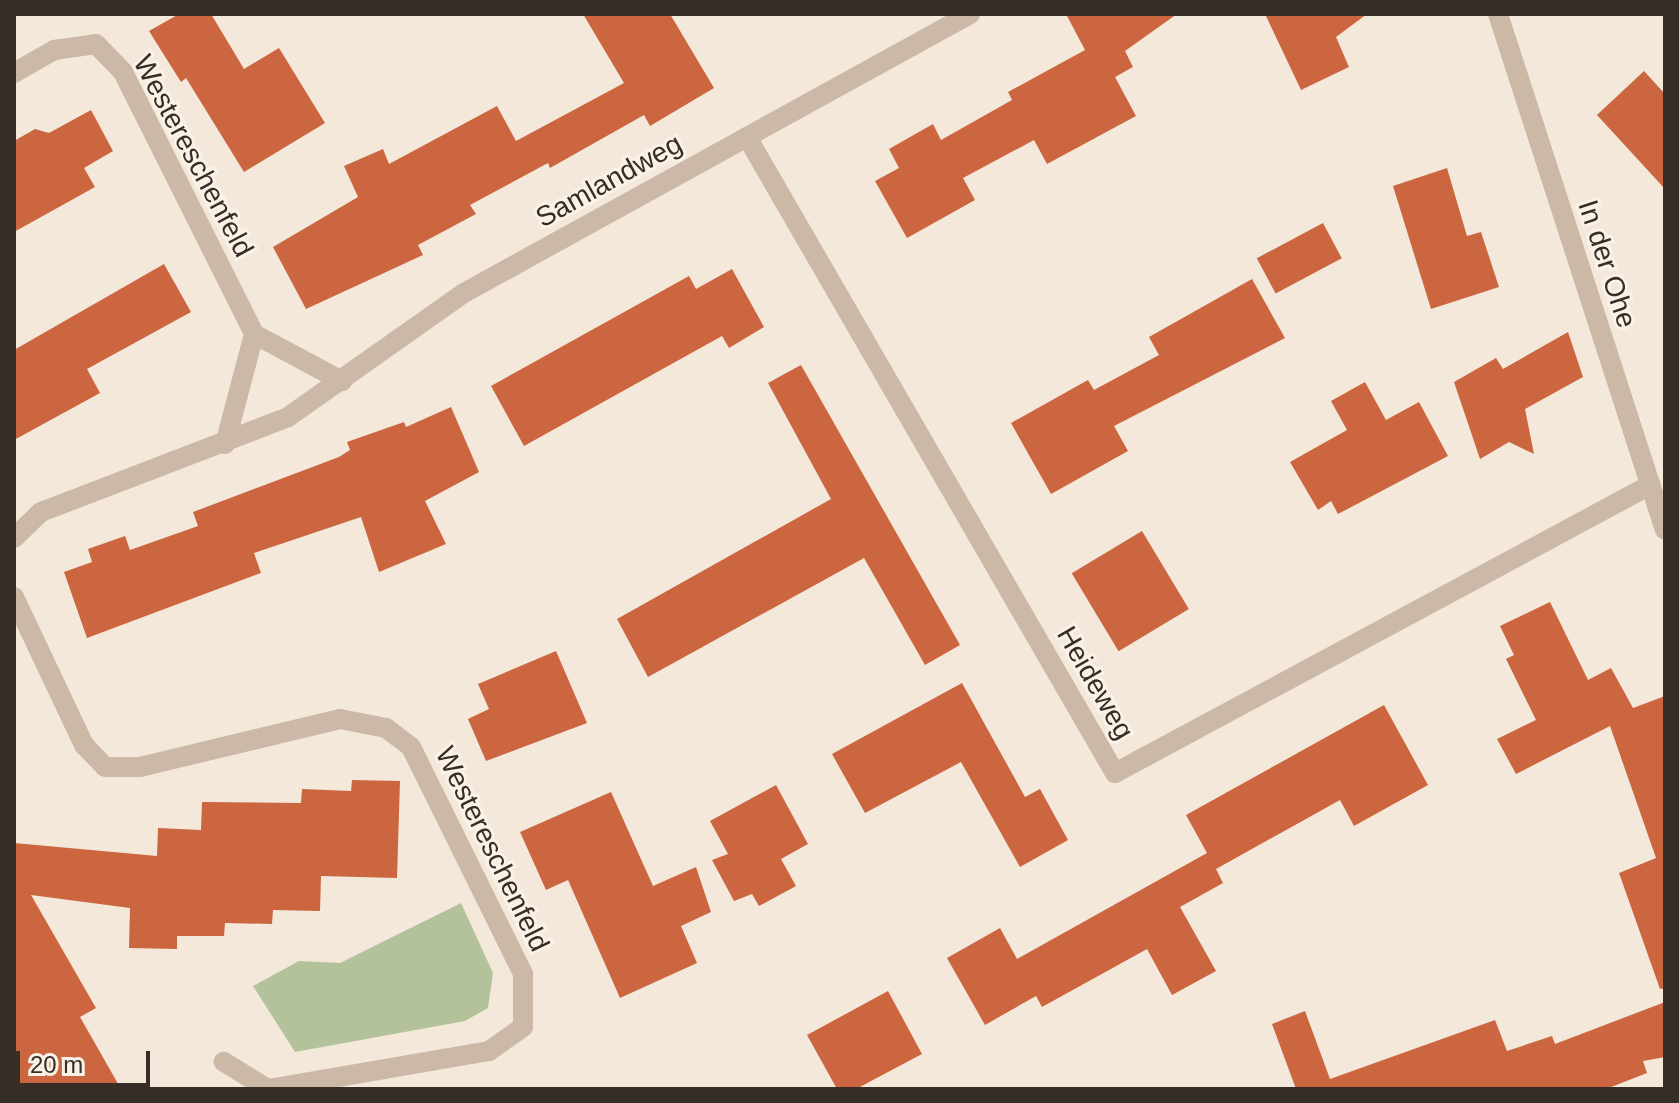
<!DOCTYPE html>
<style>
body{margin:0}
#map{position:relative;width:1679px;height:1103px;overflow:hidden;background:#f3e8da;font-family:Arial,sans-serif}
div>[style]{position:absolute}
.green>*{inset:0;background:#b3c29a}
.building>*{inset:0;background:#cb6640;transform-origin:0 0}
.minor>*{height:20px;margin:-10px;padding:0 10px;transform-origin:10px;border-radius:10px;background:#cbb8a6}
span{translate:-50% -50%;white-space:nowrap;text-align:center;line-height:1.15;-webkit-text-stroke:6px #faf2e7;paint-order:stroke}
.street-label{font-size:28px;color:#372d27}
.frame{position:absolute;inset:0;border:16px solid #372d27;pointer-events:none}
.scale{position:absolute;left:16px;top:1051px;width:134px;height:36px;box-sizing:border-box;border:4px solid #372d27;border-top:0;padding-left:10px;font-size:24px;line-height:28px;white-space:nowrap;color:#372d27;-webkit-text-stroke:6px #faf2e7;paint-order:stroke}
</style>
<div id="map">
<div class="green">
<div style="clip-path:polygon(461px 903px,493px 973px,488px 1008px,465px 1021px,295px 1052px,253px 986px,299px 961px,340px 963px)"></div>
</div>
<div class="building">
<div style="clip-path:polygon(179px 14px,211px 14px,244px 69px,279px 48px,325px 123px,244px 172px,186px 78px,181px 82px,149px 31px)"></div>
<div style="clip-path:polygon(583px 14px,670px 14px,714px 88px,650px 126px,644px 115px,550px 168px,548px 163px,470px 205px,476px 214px,418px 245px,423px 255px,306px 309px,273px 247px,358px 197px,344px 166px,383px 149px,389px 164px,497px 106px,516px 141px,624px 83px)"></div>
<div style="clip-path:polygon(1066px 14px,1177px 14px,1125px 51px,1133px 67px,1115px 77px,1136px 116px,1047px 164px,1034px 140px,963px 178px,975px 200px,907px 238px,875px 181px,899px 168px,889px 149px,933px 124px,941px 140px,1012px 100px,1008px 92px,1085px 50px)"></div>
<div style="clip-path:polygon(1265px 14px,1367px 14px,1336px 37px,1349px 67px,1301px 90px)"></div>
<div style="clip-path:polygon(1644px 71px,1665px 94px,1665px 189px,1597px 115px)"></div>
<div style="clip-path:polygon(91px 110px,113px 151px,84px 168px,95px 187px,14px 232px,14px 141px,35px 129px,49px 133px)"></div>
<div style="clip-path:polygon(1447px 168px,1467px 236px,1481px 232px,1499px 287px,1431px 309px,1393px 186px)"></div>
<div style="left:1323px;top:223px;width:40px;height:75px;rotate:62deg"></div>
<div style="clip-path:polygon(164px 264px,191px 312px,87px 369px,100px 393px,14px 440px,14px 350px)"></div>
<div style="clip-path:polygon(732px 269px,764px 327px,729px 348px,722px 336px,524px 446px,491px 386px,689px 276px,696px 289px)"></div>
<div style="clip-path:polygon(1252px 279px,1285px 338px,1114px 426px,1128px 451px,1051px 494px,1011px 423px,1088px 380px,1094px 390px,1159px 355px,1149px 337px)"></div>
<div style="clip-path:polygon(1568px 332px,1583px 377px,1525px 409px,1534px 454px,1509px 442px,1480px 459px,1454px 382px,1496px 358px,1503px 369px)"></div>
<div style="clip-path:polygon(801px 365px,960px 645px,925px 665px,864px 558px,648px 677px,617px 619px,831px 499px,768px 383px)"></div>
<div style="clip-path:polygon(1365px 382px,1386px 420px,1419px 402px,1448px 456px,1338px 514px,1331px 501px,1318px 510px,1290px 462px,1347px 430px,1331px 401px)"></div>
<div style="clip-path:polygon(451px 407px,479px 472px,425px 501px,446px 544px,379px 572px,361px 517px,254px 553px,261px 573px,87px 638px,64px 572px,92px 562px,88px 549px,125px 536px,130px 550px,198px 526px,193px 512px,339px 457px,350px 450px,347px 442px,404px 422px,406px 427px)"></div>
<div style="left:1142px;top:531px;width:91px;height:82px;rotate:59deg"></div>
<div style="clip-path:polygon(1550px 602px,1588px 680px,1611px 668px,1633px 708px,1665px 696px,1665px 988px,1660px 989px,1619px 873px,1656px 858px,1610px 726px,1516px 774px,1497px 739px,1536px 720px,1506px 659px,1514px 655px,1500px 626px)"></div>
<div style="clip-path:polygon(556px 651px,587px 723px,486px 761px,468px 719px,489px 709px,478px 684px)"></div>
<div style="clip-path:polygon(962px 683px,1025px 797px,1040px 789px,1068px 840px,1020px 867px,961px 762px,865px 813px,832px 754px)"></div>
<div style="clip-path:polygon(1384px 705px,1428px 785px,1354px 826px,1340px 800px,1216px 869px,1223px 883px,1180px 907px,1216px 971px,1172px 995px,1147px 949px,1042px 1007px,1036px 996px,985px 1025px,947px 958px,1000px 928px,1017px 959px,1207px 853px,1186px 815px)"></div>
<div style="clip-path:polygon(352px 780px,400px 781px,397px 878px,321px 876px,320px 911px,273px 910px,272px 924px,225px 923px,224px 936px,177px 936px,177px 949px,129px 948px,130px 908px,31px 895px,96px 1008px,80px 1017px,121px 1089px,14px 1089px,14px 843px,157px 856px,158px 828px,201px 830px,202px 802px,301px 803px,302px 789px,351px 791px)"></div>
<div style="clip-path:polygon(776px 785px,808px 844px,781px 859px,796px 886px,759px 906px,752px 894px,734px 901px,712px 860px,728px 854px,710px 821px)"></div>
<div style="clip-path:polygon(611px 792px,653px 886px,696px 867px,711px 912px,681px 926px,697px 963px,620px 998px,568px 880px,546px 890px,520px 832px)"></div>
<div style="clip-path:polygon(888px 991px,922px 1054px,856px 1089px,837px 1089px,807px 1035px)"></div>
<div style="clip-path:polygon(1665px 1002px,1665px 1057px,1643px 1061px,1647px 1073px,1606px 1089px,1296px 1089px,1272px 1024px,1305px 1011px,1330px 1079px,1495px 1020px,1507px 1051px,1552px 1036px,1555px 1044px)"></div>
</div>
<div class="minor">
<div style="left:1498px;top:14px;width:542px;rotate:72.07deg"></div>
<div style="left:14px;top:73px;width:46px;rotate:-29.9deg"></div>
<div style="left:54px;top:50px;width:42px;rotate:-8.1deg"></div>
<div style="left:96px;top:44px;width:39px;rotate:46deg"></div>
<div style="left:123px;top:72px;width:293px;rotate:63.4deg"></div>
<div style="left:254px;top:334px;width:100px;rotate:28.1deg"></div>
<div style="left:747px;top:137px;width:735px;rotate:59.95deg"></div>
<div style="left:1115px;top:773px;width:608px;rotate:-28.29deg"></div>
<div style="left:225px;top:444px;width:114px;rotate:-75.2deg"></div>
<div style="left:14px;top:538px;width:37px;rotate:-44deg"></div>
<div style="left:41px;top:512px;width:265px;rotate:-21deg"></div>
<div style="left:288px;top:417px;width:215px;rotate:-35.2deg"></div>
<div style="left:464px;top:293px;width:578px;rotate:-28.87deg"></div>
<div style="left:14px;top:597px;width:164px;rotate:64.7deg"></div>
<div style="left:84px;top:745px;width:30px;rotate:46deg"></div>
<div style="left:105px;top:767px;width:35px"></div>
<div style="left:140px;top:767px;width:206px;rotate:-13.5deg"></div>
<div style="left:340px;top:719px;width:47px;rotate:11.1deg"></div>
<div style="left:386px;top:728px;width:31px;rotate:37deg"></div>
<div style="left:411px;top:747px;width:253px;rotate:63.7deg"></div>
<div style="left:523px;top:974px;width:53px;rotate:90deg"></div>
<div style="left:523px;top:1027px;width:42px;rotate:144.8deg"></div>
<div style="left:489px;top:1051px;width:224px;rotate:170.2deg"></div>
<div style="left:268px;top:1089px;width:52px;rotate:-148.5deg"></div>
</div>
<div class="street-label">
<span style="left:193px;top:156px;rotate:62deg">Westereschenfeld</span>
<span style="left:609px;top:181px;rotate:-29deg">Samlandweg</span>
<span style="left:1607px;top:264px;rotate:72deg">In der Ohe</span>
<span style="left:1095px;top:683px;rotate:60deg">Heideweg</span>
<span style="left:492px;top:849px;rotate:64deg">Westereschenfeld</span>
</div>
<div class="frame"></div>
<div class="scale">20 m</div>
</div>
